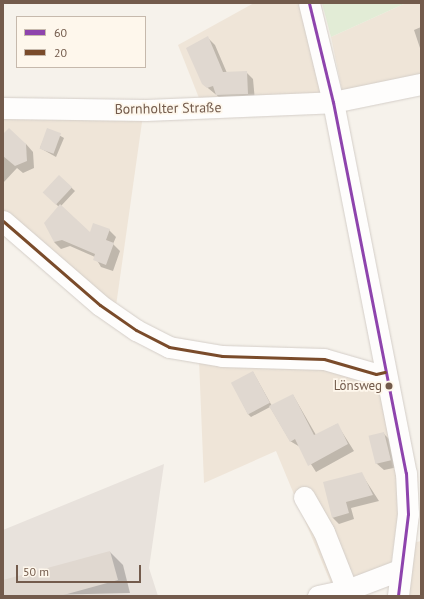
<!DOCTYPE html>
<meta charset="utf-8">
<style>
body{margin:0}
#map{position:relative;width:424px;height:599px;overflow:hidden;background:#f6f2eb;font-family:"PT Sans",sans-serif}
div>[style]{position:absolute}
.residential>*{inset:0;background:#efe5d8}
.industrial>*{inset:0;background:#e8e2dc}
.green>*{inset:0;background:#e2ecd6}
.shadow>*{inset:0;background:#0003}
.building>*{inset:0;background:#e0d8d0;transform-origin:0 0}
.roads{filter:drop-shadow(0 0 1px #d4cec8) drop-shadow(0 0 1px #d4cec8)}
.minor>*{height:21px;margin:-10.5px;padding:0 10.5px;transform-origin:10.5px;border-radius:10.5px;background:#fefdfc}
.bus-1>*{height:3px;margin:-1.5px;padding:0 1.5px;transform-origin:1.5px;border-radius:1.5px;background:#8e44ad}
.bus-2>*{height:3px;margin:-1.5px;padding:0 1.5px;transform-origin:1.5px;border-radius:1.5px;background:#7a4b2a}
.dots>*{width:11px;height:11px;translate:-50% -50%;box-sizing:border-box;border:2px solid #fef7ec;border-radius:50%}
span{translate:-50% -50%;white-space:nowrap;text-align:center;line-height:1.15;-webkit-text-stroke:3.5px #fef7ec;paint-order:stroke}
.bus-label{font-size:13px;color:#735b4c}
.right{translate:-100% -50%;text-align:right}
.street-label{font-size:14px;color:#735b4c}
.frame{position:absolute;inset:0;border:4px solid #735b4c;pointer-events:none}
.legend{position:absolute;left:16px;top:16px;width:130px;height:52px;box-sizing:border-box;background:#fef7ec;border:1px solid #c6b9ac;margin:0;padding:5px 7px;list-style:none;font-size:12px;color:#735b4c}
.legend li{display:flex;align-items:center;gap:8px;height:20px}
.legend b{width:20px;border:1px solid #c6b9ac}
.scale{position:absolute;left:16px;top:565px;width:125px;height:18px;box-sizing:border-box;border:2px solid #735b4c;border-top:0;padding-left:5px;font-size:12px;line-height:14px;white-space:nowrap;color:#735b4c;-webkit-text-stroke:3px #fef7ec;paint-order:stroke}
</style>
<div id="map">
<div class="residential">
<div style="clip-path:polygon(254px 3px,299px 3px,323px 96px,201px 103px,178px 45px)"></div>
<div style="clip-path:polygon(406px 3px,421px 3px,421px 75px,342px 90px,331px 37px)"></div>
<div style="clip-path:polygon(3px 112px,143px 115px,116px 306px,3px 210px)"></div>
<div style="clip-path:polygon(199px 360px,323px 366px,365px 375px,381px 397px,397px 476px,398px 513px,391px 564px,332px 586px,276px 451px,204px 483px)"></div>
<div style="clip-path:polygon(421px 541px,421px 596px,407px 596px,412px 543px)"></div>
</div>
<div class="industrial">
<div style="clip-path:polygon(164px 464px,149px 568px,158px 596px,3px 596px,3px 530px)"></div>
</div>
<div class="green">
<div style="clip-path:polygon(322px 3px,406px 3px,331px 37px)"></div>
</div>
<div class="shadow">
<div style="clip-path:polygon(421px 27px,421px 51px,414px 30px)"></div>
<div style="clip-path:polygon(208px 38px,215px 45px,227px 73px,246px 72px,253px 79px,255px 101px,225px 102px,203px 84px)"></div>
<div style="clip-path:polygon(48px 129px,64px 138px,56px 157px,40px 148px)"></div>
<div style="clip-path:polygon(3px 136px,26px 144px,33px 152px,34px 168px,23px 173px,17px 168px,3px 183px)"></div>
<div style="clip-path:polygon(59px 176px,75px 191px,61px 206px,90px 233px,109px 230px,116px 237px,113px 244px,120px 251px,113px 271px,101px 267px,95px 257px,70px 246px,61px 249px,54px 242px,59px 207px,44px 192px)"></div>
<div style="clip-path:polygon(253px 372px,272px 406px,293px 395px,316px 435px,337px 424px,354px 451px,316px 472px,300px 447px,290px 441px,270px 407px,251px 417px,248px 414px,232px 383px)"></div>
<div style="clip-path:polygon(383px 433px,391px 441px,398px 467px,384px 470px,376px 463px)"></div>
<div style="clip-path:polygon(361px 473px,379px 501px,351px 508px,354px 519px,339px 524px,333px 518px,324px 483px)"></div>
<div style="clip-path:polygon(110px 552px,123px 565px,130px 593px,3px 596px,3px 582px)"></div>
</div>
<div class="building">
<div style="clip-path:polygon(208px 36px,223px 72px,247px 71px,248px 94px,216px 95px,213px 86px,207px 88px,202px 84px,186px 48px)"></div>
<div style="clip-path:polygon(9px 128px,26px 144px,27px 161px,15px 166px,3px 156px,3px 134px)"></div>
<div style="left:47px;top:128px;width:15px;height:22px;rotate:20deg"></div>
<div style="left:59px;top:175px;width:18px;height:24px;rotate:43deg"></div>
<div style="clip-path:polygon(60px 204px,90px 232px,93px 223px,110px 229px,106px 240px,114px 243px,106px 265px,93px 260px,95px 254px,62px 240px,54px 242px,44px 223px)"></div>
<div style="left:253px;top:371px;width:36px;height:25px;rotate:62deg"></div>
<div style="clip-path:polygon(293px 394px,314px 435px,338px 423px,348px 444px,308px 466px,295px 439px,290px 442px,269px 406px)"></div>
<div style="left:384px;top:432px;width:29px;height:16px;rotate:76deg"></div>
<div style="clip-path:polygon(362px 472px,373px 495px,346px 502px,349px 513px,332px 518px,323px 482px)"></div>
<div style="clip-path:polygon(110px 551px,118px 580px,60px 596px,3px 596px,3px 580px)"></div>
</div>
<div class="roads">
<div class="minor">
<div style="left:309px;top:3px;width:102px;rotate:76.4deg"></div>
<div style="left:333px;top:102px;width:378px;rotate:78.9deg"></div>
<div style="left:406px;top:473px;width:41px;rotate:87.2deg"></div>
<div style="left:408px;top:514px;width:83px;rotate:97deg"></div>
<div style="left:3px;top:108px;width:143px;rotate:0.8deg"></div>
<div style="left:146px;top:110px;width:187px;rotate:-2.4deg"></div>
<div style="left:333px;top:102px;width:90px;rotate:-11.6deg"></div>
<div style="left:3px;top:221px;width:128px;rotate:40.9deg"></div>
<div style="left:100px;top:305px;width:44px;rotate:34.8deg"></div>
<div style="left:136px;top:330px;width:37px;rotate:27deg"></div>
<div style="left:169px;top:347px;width:54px;rotate:9.6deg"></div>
<div style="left:222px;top:356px;width:102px;rotate:1.7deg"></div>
<div style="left:324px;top:359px;width:54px;rotate:16.1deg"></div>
<div style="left:376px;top:374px;width:9px;rotate:-13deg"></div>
<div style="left:304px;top:497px;width:40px;rotate:60.3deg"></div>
<div style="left:324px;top:532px;width:62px;rotate:68.4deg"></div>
<div style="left:318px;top:596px;width:30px;rotate:-12deg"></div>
<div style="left:347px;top:590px;width:56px;rotate:-21deg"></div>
</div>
</div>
<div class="bus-1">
<div style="left:309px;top:3px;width:102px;rotate:76.4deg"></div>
<div style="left:333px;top:102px;width:378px;rotate:78.9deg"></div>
<div style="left:406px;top:473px;width:41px;rotate:87.2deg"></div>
<div style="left:408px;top:514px;width:83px;rotate:97deg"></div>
</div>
<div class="bus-2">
<div style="left:3px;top:221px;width:128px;rotate:40.9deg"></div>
<div style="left:100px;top:305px;width:44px;rotate:34.8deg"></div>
<div style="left:136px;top:330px;width:37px;rotate:27deg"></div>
<div style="left:169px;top:347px;width:54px;rotate:9.6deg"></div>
<div style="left:222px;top:356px;width:102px;rotate:1.7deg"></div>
<div style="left:324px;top:359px;width:54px;rotate:16.1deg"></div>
<div style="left:376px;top:374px;width:9px;rotate:-13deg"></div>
</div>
<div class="dots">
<div style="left:389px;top:386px;background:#735b4c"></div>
</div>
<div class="bus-label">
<span class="right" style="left:382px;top:386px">Lönsweg</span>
</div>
<div class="street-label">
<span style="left:168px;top:108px;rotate:-1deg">Bornholter Straße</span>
</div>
<div class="frame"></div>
<ul class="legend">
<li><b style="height:5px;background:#8e44ad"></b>60</li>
<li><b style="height:5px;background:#7a4b2a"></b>20</li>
</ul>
<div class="scale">50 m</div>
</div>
